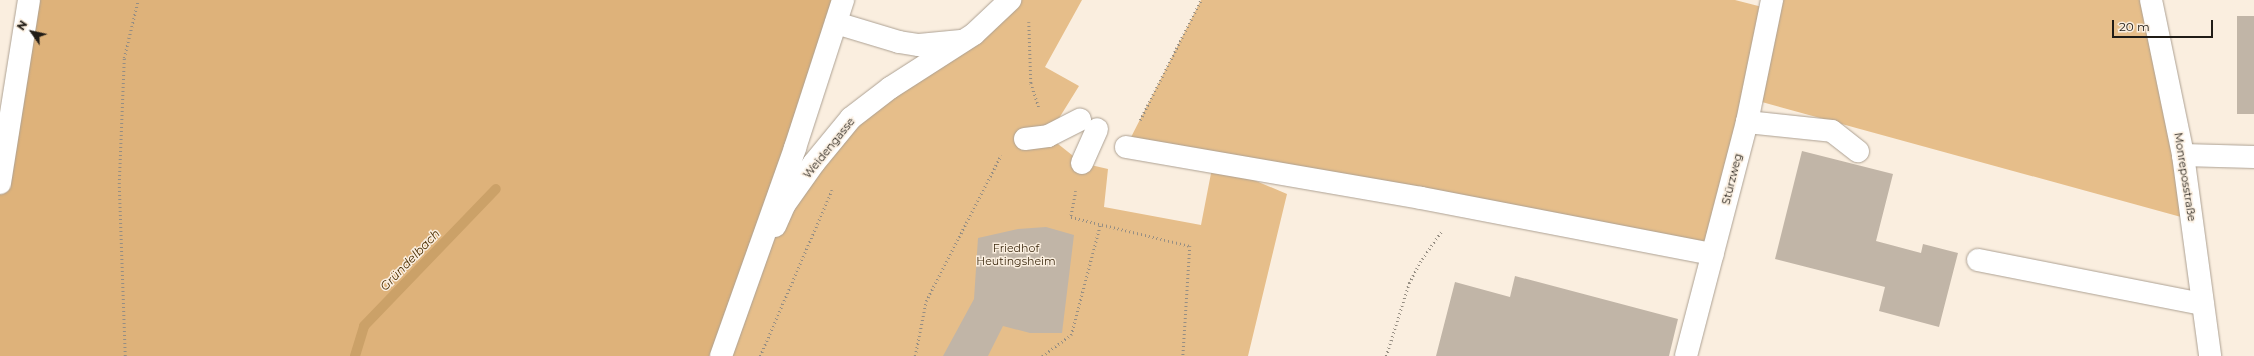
<!DOCTYPE html>
<meta charset="utf-8">
<style>
body{margin:0}
#map{position:relative;width:2254px;height:356px;overflow:hidden;background:#faeedf;font-family:Montserrat,sans-serif}
div>[style]{position:absolute}
.green>*{inset:0;background:#e6be8a}
.forest>*{inset:0;background:#deb27a}
.stream>*{height:10px;margin:-5px;padding:0 5px;transform-origin:5px;border-radius:5px;background:#cba168}
.building>*{inset:0;background:#c1b5a7;transform-origin:0 0}
.path>*{height:2.5px;margin-top:-1.25px;transform-origin:0;background:repeating-linear-gradient(90deg,#968e83 0 1px,transparent 0 4px)}
.roads{filter:drop-shadow(0 0 1px #ada193) drop-shadow(0 0 1px #ada193)}
.minor>*{height:22px;margin:-11px;padding:0 11px;transform-origin:11px;border-radius:11px;background:#fff}
.major>*{height:22px;margin:-11px;padding:0 11px;transform-origin:11px;border-radius:11px;background:#fff}
.highway>*{height:22px;margin:-11px;padding:0 11px;transform-origin:11px;border-radius:11px;background:#fff}
span{translate:-50% -50%;white-space:nowrap;text-align:center;line-height:1.15;-webkit-text-stroke:3px #faeedf;paint-order:stroke}
.street-label{font-size:11px;color:#201c16}
.park-label{font-size:11px;color:#3d2a11}
.water-label{font-size:12px;color:#4a2d00;font-style:italic}
.north{position:absolute;left:12px;top:12px;width:40px;height:40px;-webkit-text-stroke:3px #faeedf;paint-order:stroke;rotate:304deg;font-size:11px;font-weight:700;line-height:16px;text-align:center;color:#201c16}
.north::after{content:'';display:block;margin:auto;width:14px;height:18px;background:#201c16;clip-path:polygon(50% 0,100% 100%,50% 72%,0 100%)}
.scale{position:absolute;left:2112px;top:20px;width:101px;height:18px;box-sizing:border-box;border:2px solid #201c16;border-top:0;padding-left:5px;font-size:12px;line-height:14px;white-space:nowrap;color:#201c16;-webkit-text-stroke:3px #faeedf;paint-order:stroke}
</style>
<div id="map">
<div class="green">
<div style="clip-path:polygon(1010px 0,1082px 0,1045px 67px,1079px 86px,1048px 136px,1082px 163px,1108px 169px,1104px 207px,1201px 225px,1213px 163px,1126px 147px,1201px 0,1735px 0,1770px 9px,1772px 0,2151px 0,2192px 220px,1751px 99px,1713px 254px,1216px 164px,1287px 194px,1248px 356px,721px 356px,750px 275px,851px 118px)"></div>
</div>
<div class="forest">
<div style="clip-path:polygon(29px 0,843px 0,721px 356px,0 356px,0 183px)"></div>
</div>
<div class="stream">
<div style="left:355px;top:356px;width:31px;rotate:-73deg"></div>
<div style="left:364px;top:326px;width:190px;rotate:-46.1deg"></div>
</div>
<div class="building">
<div style="left:2237px;top:16px;width:17px;height:98px"></div>
<div style="clip-path:polygon(1802px 151px,1893px 174px,1876px 241px,1921px 253px,1923px 244px,1958px 253px,1939px 327px,1879px 311px,1885px 287px,1775px 259px)"></div>
<div style="clip-path:polygon(1046px 227px,1074px 235px,1062px 333px,1030px 333px,1003px 326px,988px 356px,943px 356px,974px 299px,978px 238px,1018px 229px)"></div>
<div style="clip-path:polygon(1515px 276px,1678px 319px,1669px 356px,1436px 356px,1455px 282px,1510px 297px)"></div>
</div>
<div class="path">
<div style="left:1029px;top:22px;width:61px;rotate:88.1deg"></div>
<div style="left:1031px;top:83px;width:25px;rotate:72deg"></div>
<div style="left:1140px;top:120px;width:135px;rotate:-63.1deg"></div>
<div style="left:1076px;top:191px;width:26px;rotate:101deg"></div>
<div style="left:1071px;top:217px;width:122px;rotate:13.7deg"></div>
<div style="left:1190px;top:246px;width:110px;rotate:93.6deg"></div>
<div style="left:125px;top:356px;width:172px;rotate:-92deg"></div>
<div style="left:119px;top:184px;width:126px;rotate:-87.7deg"></div>
<div style="left:124px;top:58px;width:60px;rotate:-76.4deg"></div>
<div style="left:760px;top:356px;width:181px;rotate:-66.6deg"></div>
<div style="left:915px;top:356px;width:56px;rotate:-78.7deg"></div>
<div style="left:926px;top:301px;width:164px;rotate:-62.8deg"></div>
<div style="left:1042px;top:356px;width:36px;rotate:-36deg"></div>
<div style="left:1071px;top:335px;width:114px;rotate:-75.2deg"></div>
<div style="left:1386px;top:356px;width:77px;rotate:-72.5deg"></div>
<div style="left:1409px;top:283px;width:27px;rotate:-62deg"></div>
<div style="left:1422px;top:259px;width:33px;rotate:-55deg"></div>
</div>
<div class="roads">
<div class="minor">
<div style="left:2151px;top:0;width:158px;rotate:78.3deg"></div>
<div style="left:2183px;top:155px;width:203px;rotate:82.3deg"></div>
<div style="left:836px;top:23px;width:66px;rotate:16.8deg"></div>
<div style="left:899px;top:42px;width:20px;rotate:9deg"></div>
<div style="left:919px;top:45px;width:42px;rotate:-5.4deg"></div>
<div style="left:1747px;top:122px;width:85px;rotate:6deg"></div>
<div style="left:1832px;top:131px;width:33px;rotate:38deg"></div>
<div style="left:1025px;top:139px;width:23px;rotate:-7deg"></div>
<div style="left:1048px;top:136px;width:36px;rotate:-27deg"></div>
<div style="left:1126px;top:147px;width:299px;rotate:9.8deg"></div>
<div style="left:1421px;top:198px;width:297px;rotate:10.9deg"></div>
<div style="left:2183px;top:155px;width:71px;rotate:1.6deg"></div>
<div style="left:1082px;top:163px;width:37px;rotate:-66deg"></div>
<div style="left:775px;top:226px;width:24px;rotate:-66deg"></div>
<div style="left:785px;top:204px;width:50px;rotate:-54.7deg"></div>
<div style="left:814px;top:163px;width:58px;rotate:-50.6deg"></div>
<div style="left:851px;top:118px;width:49px;rotate:-37.6deg"></div>
<div style="left:890px;top:88px;width:100px;rotate:-32.7deg"></div>
<div style="left:974px;top:34px;width:50px;rotate:-43.4deg"></div>
<div style="left:1978px;top:260px;width:229px;rotate:11.1deg"></div>
<div style="left:1686px;top:356px;width:242px;rotate:-75.4deg"></div>
<div style="left:1747px;top:122px;width:125px;rotate:-78.4deg"></div>
</div>
<div class="major">
<div style="left:721px;top:356px;width:221px;rotate:-70.4deg"></div>
<div style="left:795px;top:148px;width:156px;rotate:-72deg"></div>
</div>
<div class="highway">
<div style="left:0;top:183px;width:185px;rotate:-81deg"></div>
</div>
</div>
<div class="street-label">
<span style="left:829px;top:148px;rotate:-51deg">Weidengasse</span>
<span style="left:2185px;top:177px;rotate:81deg">Monreposstraße</span>
<span style="left:1732px;top:179px;rotate:-76deg">Stürzweg</span>
</div>
<div class="park-label">
<span style="left:1016px;top:255px">Friedhof<br>Heutingsheim</span>
</div>
<div class="water-label">
<span style="left:410px;top:260px;rotate:-46deg">Gründelbach</span>
</div>
<div class="north">N</div>
<div class="scale">20 m</div>
</div>
